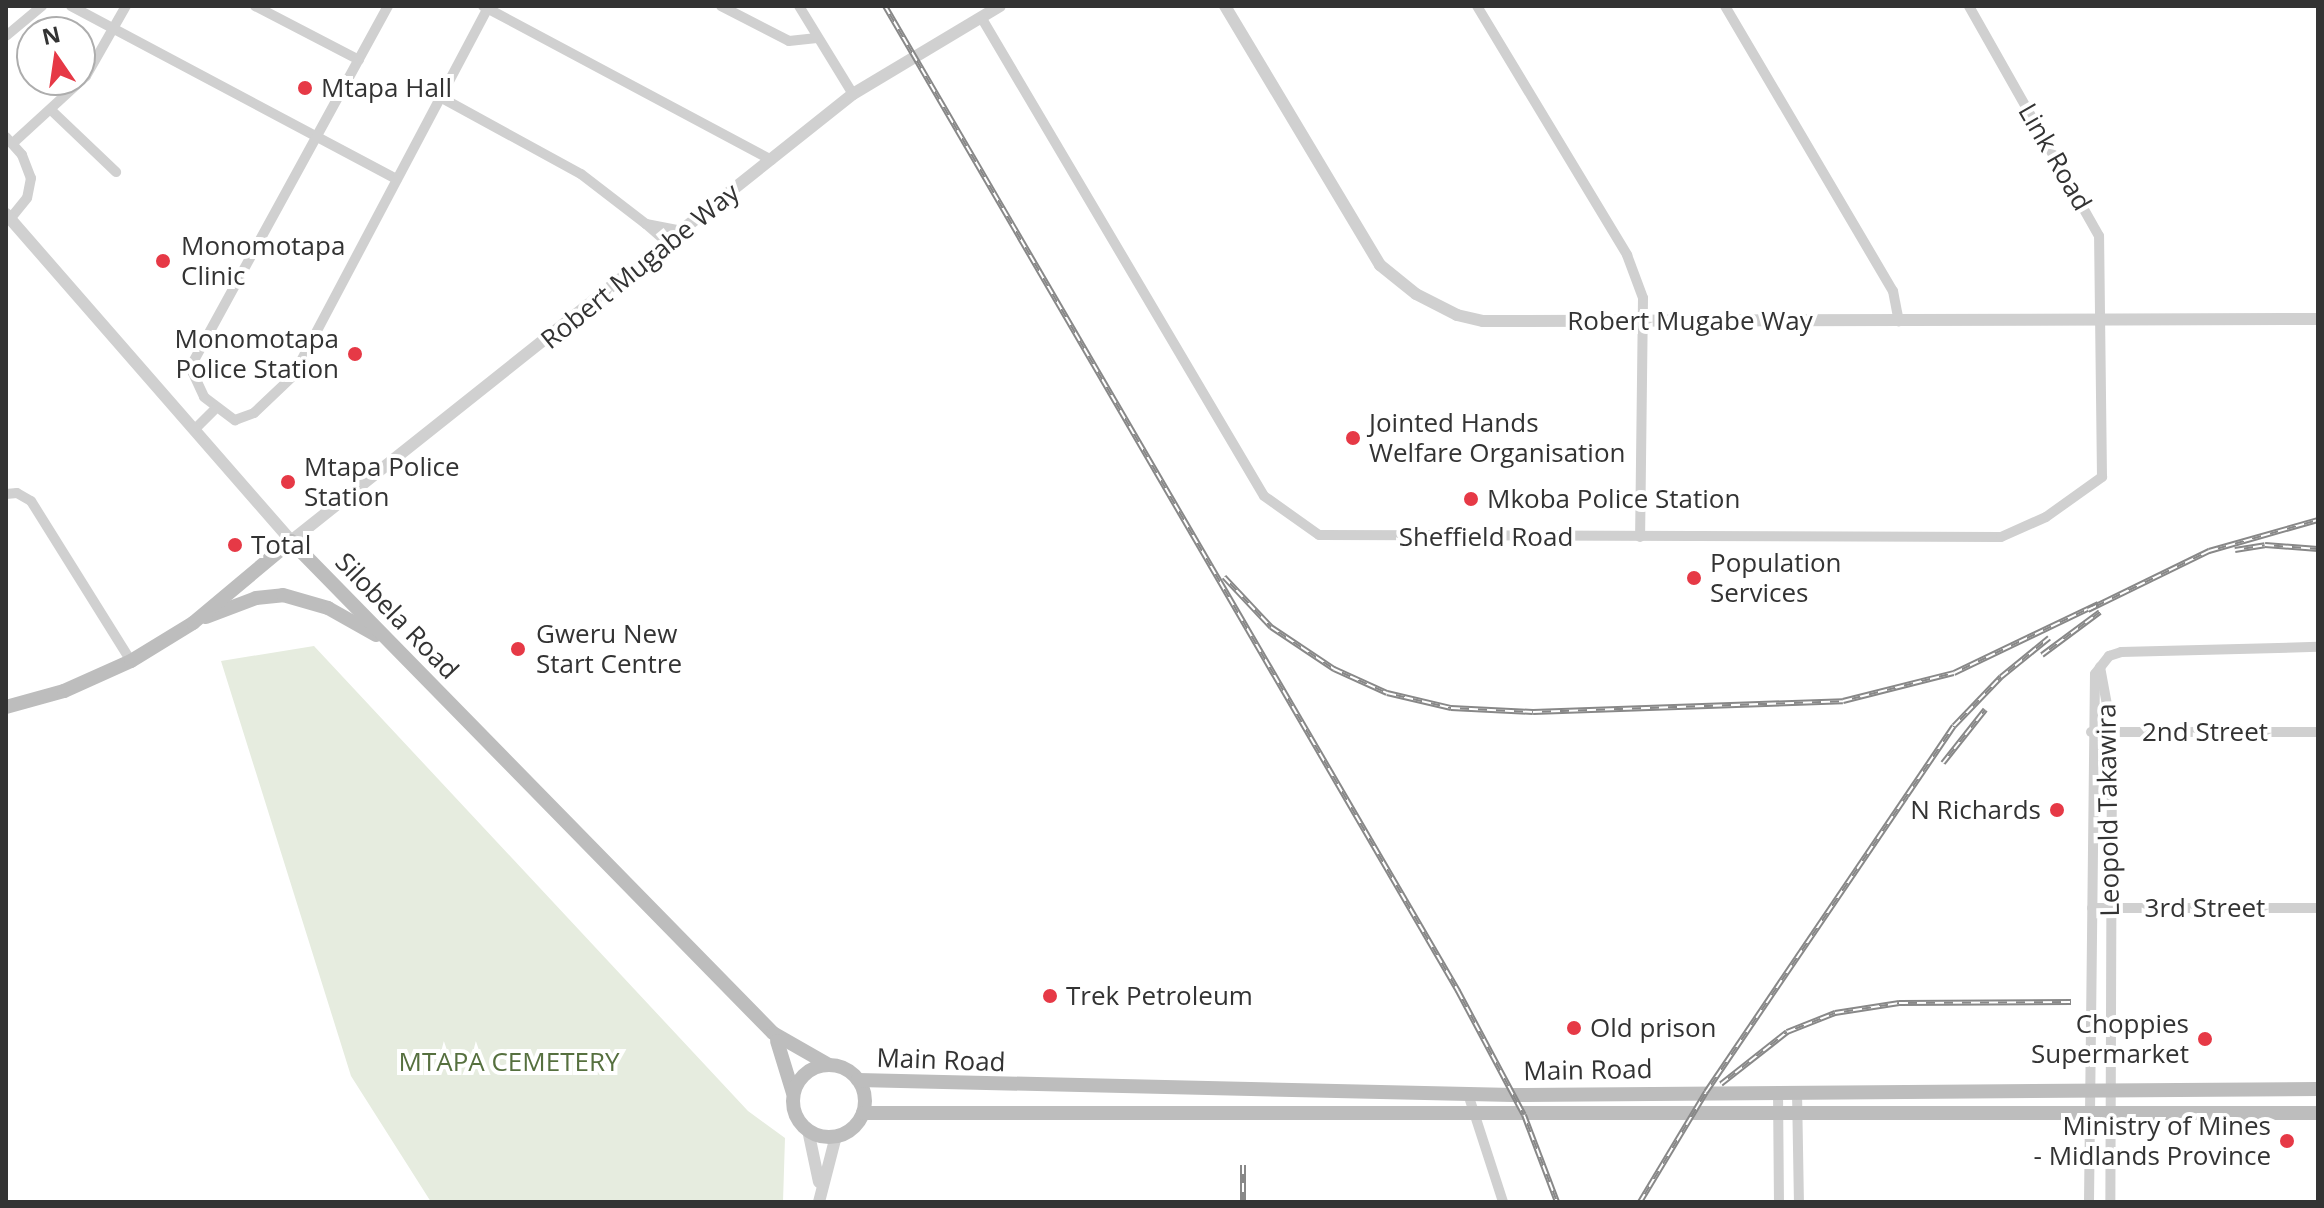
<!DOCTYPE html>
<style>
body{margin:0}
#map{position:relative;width:2324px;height:1208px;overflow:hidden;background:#fff;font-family:"Open Sans",sans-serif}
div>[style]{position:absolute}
.green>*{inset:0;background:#e6ecdf}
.minor>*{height:10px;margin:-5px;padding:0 5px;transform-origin:5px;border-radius:5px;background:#d0d0d0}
.tertiary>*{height:12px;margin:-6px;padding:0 6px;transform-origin:6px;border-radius:6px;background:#d0d0d0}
.secondary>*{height:14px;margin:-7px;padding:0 7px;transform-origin:7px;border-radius:7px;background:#bdbdbd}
.secondary>.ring{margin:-7px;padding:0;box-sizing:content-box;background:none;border:14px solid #bdbdbd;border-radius:50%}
.rail>*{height:6px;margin-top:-3px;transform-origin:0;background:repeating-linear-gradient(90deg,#fff 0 9px,#888 0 18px);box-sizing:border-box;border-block:2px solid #888}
.dots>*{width:22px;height:22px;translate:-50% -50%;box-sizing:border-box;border:4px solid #fff;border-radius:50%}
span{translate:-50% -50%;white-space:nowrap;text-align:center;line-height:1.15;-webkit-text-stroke:8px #fff;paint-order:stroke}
.poi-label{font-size:26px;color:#333}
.left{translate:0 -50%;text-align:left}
.right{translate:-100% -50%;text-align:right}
.street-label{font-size:26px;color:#333}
.park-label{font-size:26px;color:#56703f}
.frame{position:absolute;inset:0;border:8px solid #333;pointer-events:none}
.north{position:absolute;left:16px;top:16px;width:80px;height:80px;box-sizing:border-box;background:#fff;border:2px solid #adadad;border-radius:50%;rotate:347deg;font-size:22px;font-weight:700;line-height:32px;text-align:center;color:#333}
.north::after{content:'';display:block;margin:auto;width:28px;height:36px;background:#e63946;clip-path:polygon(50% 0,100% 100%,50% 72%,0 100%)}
</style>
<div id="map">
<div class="green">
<div style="clip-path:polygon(314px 646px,748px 1111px,785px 1138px,783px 1202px,431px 1202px,351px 1076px,221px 661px)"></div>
</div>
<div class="minor">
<div style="left:71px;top:6px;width:369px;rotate:28deg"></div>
<div style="left:255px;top:6px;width:117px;rotate:27.4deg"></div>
<div style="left:388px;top:6px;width:405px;rotate:118.7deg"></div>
<div style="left:194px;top:361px;width:12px;rotate:95deg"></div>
<div style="left:193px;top:373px;width:26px;rotate:65deg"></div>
<div style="left:204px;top:397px;width:39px;rotate:37deg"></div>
<div style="left:235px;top:420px;width:20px;rotate:-20deg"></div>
<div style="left:254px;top:413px;width:54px;rotate:-43.5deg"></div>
<div style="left:293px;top:376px;width:419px;rotate:-62.1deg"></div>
<div style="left:483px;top:6px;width:327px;rotate:28.1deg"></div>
<div style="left:721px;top:6px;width:76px;rotate:27.2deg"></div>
<div style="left:789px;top:41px;width:28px;rotate:-6deg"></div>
<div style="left:799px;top:6px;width:103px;rotate:58.5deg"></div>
<div style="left:1477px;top:6px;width:291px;rotate:58.9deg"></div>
<div style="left:1627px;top:255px;width:46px;rotate:69.6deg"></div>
<div style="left:1643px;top:298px;width:239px;rotate:90.7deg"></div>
<div style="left:1725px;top:6px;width:331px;rotate:59.5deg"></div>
<div style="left:1893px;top:291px;width:31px;rotate:79deg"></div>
<div style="left:981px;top:17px;width:556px;rotate:59.42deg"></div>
<div style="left:1264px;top:496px;width:67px;rotate:35.3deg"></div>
<div style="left:1319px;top:535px;width:682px;rotate:0.17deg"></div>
<div style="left:2001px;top:537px;width:49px;rotate:-24deg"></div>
<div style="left:2046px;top:517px;width:69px;rotate:-35.5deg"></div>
<div style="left:2102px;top:477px;width:241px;rotate:-90.7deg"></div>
<div style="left:2099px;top:236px;width:264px;rotate:-119.5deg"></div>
<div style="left:6px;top:36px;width:47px;rotate:-39.8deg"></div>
<div style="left:442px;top:98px;width:158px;rotate:28.7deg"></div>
<div style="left:581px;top:174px;width:82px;rotate:37.6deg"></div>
<div style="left:646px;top:224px;width:38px;rotate:11deg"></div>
<div style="left:51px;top:110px;width:90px;rotate:43.6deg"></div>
<div style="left:6px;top:137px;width:24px;rotate:48deg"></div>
<div style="left:22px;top:155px;width:25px;rotate:69deg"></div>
<div style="left:31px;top:178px;width:20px;rotate:101deg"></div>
<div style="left:27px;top:198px;width:27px;rotate:129deg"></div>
<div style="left:13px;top:143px;width:99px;rotate:-42.5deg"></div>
<div style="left:86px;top:76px;width:81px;rotate:-60.3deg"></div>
<div style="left:646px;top:224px;width:29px;rotate:41deg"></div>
<div style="left:194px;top:430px;width:28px;rotate:-45deg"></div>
<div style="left:6px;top:494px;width:11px;rotate:-5deg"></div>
<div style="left:17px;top:493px;width:16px;rotate:30deg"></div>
<div style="left:31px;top:501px;width:189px;rotate:58deg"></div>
<div style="left:2100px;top:667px;width:66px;rotate:79.5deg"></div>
<div style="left:2112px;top:732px;width:470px;rotate:90.2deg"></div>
<div style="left:2091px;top:732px;width:227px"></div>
<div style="left:2092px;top:908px;width:226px"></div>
<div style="left:1778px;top:1091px;width:111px;rotate:89.5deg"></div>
<div style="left:1797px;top:1091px;width:111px;rotate:89deg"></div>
<div style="left:1468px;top:1094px;width:114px;rotate:72deg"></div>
<div style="left:2089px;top:1202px;width:528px;rotate:-89.35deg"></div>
<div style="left:2095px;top:674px;width:23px;rotate:-52deg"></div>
<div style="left:2109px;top:656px;width:13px;rotate:-18deg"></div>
<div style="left:2121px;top:652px;width:197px;rotate:-1.5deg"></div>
</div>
<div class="tertiary">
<div style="left:1225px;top:6px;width:302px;rotate:59.1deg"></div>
<div style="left:1380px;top:265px;width:46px;rotate:38.9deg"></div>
<div style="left:1416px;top:294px;width:46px;rotate:27.1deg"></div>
<div style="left:1457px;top:315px;width:27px;rotate:13deg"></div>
<div style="left:1483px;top:321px;width:835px;rotate:-0.14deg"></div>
<div style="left:6px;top:214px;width:434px;rotate:48.9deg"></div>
<div style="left:291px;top:541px;width:718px;rotate:-38.5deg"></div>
<div style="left:853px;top:94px;width:171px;rotate:-30.9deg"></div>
<div style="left:808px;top:1130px;width:53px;rotate:78.1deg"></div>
<div style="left:819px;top:1202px;width:68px;rotate:-75.6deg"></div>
</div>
<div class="secondary">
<div style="left:206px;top:617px;width:53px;rotate:-20.8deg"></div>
<div style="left:256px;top:598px;width:27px;rotate:-6deg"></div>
<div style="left:283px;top:595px;width:47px;rotate:16.1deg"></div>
<div style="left:328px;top:608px;width:55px;rotate:29.4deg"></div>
<div style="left:6px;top:707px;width:60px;rotate:-15.4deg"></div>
<div style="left:64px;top:691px;width:73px;rotate:-24.1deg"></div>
<div style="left:131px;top:661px;width:73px;rotate:-31.5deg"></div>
<div style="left:193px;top:623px;width:128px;rotate:-39.9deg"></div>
<div style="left:291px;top:541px;width:689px;rotate:45.59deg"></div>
<div style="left:773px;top:1033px;width:64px;rotate:29.7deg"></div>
<div style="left:777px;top:1041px;width:54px;rotate:72.9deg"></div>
<div class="ring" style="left:793px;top:1065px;width:58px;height:58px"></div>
<div style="left:858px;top:1080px;width:655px;rotate:1.31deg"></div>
<div style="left:1513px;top:1095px;width:805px;rotate:-0.43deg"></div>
<div style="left:863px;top:1113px;width:1455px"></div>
</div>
<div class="rail">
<div style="left:885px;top:6px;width:1140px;rotate:59.81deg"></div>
<div style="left:1458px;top:991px;width:140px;rotate:62deg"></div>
<div style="left:1524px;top:1115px;width:93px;rotate:69.2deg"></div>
<div style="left:2235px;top:550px;width:30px;rotate:-9deg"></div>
<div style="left:2265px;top:545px;width:53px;rotate:4.3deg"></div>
<div style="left:1224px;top:577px;width:69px;rotate:46.8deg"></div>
<div style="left:1271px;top:627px;width:76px;rotate:33.7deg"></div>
<div style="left:1334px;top:669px;width:58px;rotate:24.4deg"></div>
<div style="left:1387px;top:693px;width:66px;rotate:13.2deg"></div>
<div style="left:1451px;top:708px;width:82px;rotate:2.8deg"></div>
<div style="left:1533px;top:712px;width:310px;rotate:-2deg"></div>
<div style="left:1843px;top:701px;width:114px;rotate:-14.2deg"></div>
<div style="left:1954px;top:673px;width:160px;rotate:-25.6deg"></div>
<div style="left:2088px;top:610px;width:135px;rotate:-26deg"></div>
<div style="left:2209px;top:551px;width:113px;rotate:-15.9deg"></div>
<div style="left:2042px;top:655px;width:72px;rotate:-36.6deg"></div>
<div style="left:1943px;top:763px;width:68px;rotate:-51.6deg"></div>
<div style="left:1721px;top:1084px;width:84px;rotate:-38.2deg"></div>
<div style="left:1787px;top:1032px;width:52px;rotate:-21.6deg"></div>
<div style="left:1835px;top:1013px;width:65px;rotate:-8.9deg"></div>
<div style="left:1899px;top:1003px;width:172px;rotate:-0.3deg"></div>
<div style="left:1243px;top:1165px;width:37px;rotate:90deg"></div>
<div style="left:1640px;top:1202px;width:128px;rotate:-59deg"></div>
<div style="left:1706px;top:1092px;width:442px;rotate:-55.9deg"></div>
<div style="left:1954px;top:726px;width:68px;rotate:-46.2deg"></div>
<div style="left:2001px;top:677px;width:62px;rotate:-39.1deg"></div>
</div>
<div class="dots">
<div style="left:305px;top:88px;background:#e63946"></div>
<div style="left:163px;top:261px;background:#e63946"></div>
<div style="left:355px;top:354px;background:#e63946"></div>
<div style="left:1353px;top:438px;background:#e63946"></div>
<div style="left:288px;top:482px;background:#e63946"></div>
<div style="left:1471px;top:499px;background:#e63946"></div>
<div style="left:235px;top:545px;background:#e63946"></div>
<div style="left:1694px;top:578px;background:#e63946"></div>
<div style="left:518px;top:649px;background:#e63946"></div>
<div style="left:2057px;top:810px;background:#e63946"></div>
<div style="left:1050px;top:996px;background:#e63946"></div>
<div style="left:1574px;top:1028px;background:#e63946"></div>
<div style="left:2205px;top:1039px;background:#e63946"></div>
<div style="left:2287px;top:1141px;background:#e63946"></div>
</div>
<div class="poi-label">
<span class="left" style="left:321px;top:88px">Mtapa Hall</span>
<span class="left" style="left:181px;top:261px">Monomotapa<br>Clinic</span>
<span class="right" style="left:339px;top:354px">Monomotapa<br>Police Station</span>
<span class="left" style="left:1369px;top:438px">Jointed Hands<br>Welfare Organisation</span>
<span class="left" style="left:304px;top:482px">Mtapa Police<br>Station</span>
<span class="left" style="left:1487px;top:499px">Mkoba Police Station</span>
<span class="left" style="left:251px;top:545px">Total</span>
<span class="left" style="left:1710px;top:578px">Population<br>Services</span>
<span class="left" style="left:536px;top:649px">Gweru New<br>Start Centre</span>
<span class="right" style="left:2041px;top:810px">N Richards</span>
<span class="left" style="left:1066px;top:996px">Trek Petroleum</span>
<span class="right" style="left:2189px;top:1039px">Choppies<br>Supermarket</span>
<span class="left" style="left:1590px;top:1028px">Old prison</span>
<span class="right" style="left:2271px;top:1141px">Ministry of Mines<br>- Midlands Province</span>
</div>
<div class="street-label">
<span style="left:2055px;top:157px;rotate:60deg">Link Road</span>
<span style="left:640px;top:266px;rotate:-39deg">Robert Mugabe Way</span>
<span style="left:1690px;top:321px">Robert Mugabe Way</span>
<span style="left:1486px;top:537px">Sheffield Road</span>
<span style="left:397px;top:616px;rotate:46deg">Silobela Road</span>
<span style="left:2205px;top:732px">2nd Street</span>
<span style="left:2108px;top:810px;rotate:-91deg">Leopold Takawira</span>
<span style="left:2205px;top:908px">3rd Street</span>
<span style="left:941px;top:1060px;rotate:2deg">Main Road</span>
<span style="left:1588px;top:1070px;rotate:-1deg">Main Road</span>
</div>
<div class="park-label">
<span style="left:509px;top:1062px">MTAPA CEMETERY</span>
</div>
<div class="frame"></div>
<div class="north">N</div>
</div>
